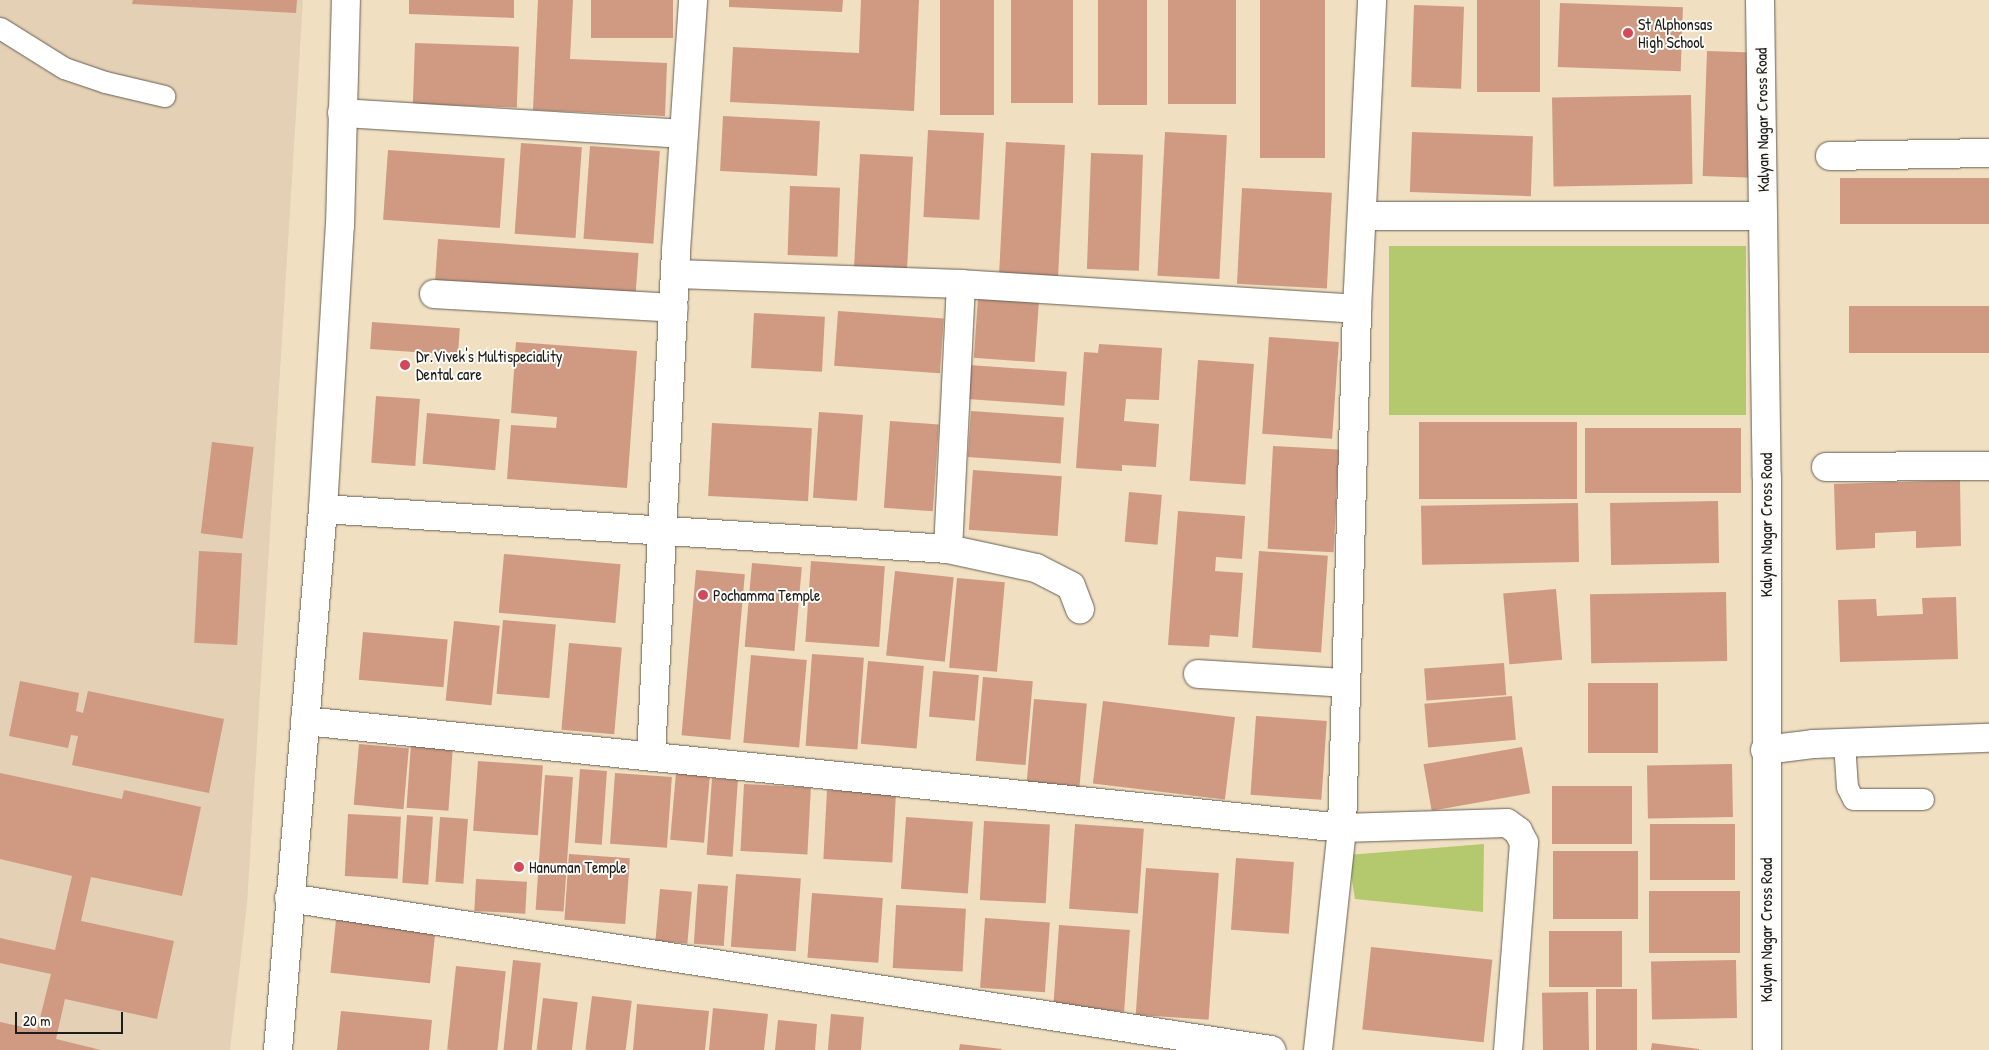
<!DOCTYPE html>
<style>
body{margin:0}
#map{position:relative;width:1989px;height:1050px;overflow:hidden;background:#f1dfc1;font-family:"Patrick Hand",sans-serif}
div>[style]{position:absolute}
.built>*{inset:0;background:#e4d0b4}
.green>*{inset:0;background:#b4c96d;transform-origin:0 0}
.building>*{inset:0;background:#cf9982;transform-origin:0 0}
.roads{filter:drop-shadow(0 0 1px #676056) drop-shadow(0 0 1px #676056)}
.lane>*{height:21px;margin:-10.5px;padding:0 10.5px;transform-origin:10.5px;border-radius:10.5px;background:#fff}
.street>*{height:28px;margin:-14px;padding:0 14px;transform-origin:14px;border-radius:14px;background:#fff}
.secondary>*{height:28px;margin:-14px;padding:0 14px;transform-origin:14px;border-radius:14px;background:#fff}
.dots>*{width:14px;height:14px;translate:-50% -50%;box-sizing:border-box;border:2px solid #fdfcf7;border-radius:50%}
span{translate:-50% -50%;white-space:nowrap;text-align:center;line-height:1.15;-webkit-text-stroke:4px #fdfcf7;paint-order:stroke}
.poi-label{font-size:16px;color:#1c1c1c}
.left{translate:0 -50%;text-align:left}
.street-label{font-size:16px;color:#1c1c1c}
.scale{position:absolute;left:15px;top:1012px;width:108px;height:22px;box-sizing:border-box;border:2px solid #1c1c1c;border-top:0;padding-left:6px;font-size:15px;line-height:18px;white-space:nowrap;color:#1c1c1c;-webkit-text-stroke:4px #fdfcf7;paint-order:stroke}
</style>
<div id="map">
<div class="built">
<div style="clip-path:polygon(0 0,303px 0,247px 904px,230px 1050px,0 1050px)"></div>
</div>
<div class="green">
<div style="left:1389px;top:246px;width:357px;height:169px"></div>
<div style="clip-path:polygon(1484px 844px,1483px 912px,1355px 899px,1348px 855px)"></div>
</div>
<div class="building">
<div style="clip-path:polygon(133px 0,297px 0,296px 13px,132px 4px)"></div>
<div style="clip-path:polygon(409px 0,514px 0,514px 18px,409px 14px)"></div>
<div style="clip-path:polygon(538px 0,573px 0,570px 59px,667px 63px,665px 116px,533px 110px)"></div>
<div style="left:591px;top:0;width:82px;height:38px"></div>
<div style="clip-path:polygon(729px 0,843px 0,842px 12px,729px 7px)"></div>
<div style="clip-path:polygon(861px 0,919px 0,914px 111px,730px 102px,733px 47px,859px 53px)"></div>
<div style="left:940px;top:0;width:54px;height:115px"></div>
<div style="left:1011px;top:0;width:62px;height:103px"></div>
<div style="left:1098px;top:0;width:49px;height:105px"></div>
<div style="left:1168px;top:0;width:68px;height:104px"></div>
<div style="left:1260px;top:0;width:65px;height:158px"></div>
<div style="left:1477px;top:0;width:63px;height:92px"></div>
<div style="left:1560px;top:3px;width:123px;height:64px;rotate:2deg"></div>
<div style="left:1414px;top:5px;width:50px;height:82px;rotate:2deg"></div>
<div style="left:415px;top:43px;width:104px;height:61px;rotate:2deg"></div>
<div style="left:1707px;top:51px;width:52px;height:125px;rotate:2deg"></div>
<div style="left:1691px;top:95px;width:89px;height:139px;rotate:89deg"></div>
<div style="left:723px;top:116px;width:97px;height:55px;rotate:3deg"></div>
<div style="left:928px;top:130px;width:56px;height:87px;rotate:3deg"></div>
<div style="left:1165px;top:132px;width:62px;height:144px;rotate:3deg"></div>
<div style="left:1412px;top:132px;width:121px;height:60px;rotate:2deg"></div>
<div style="left:1006px;top:142px;width:59px;height:131px;rotate:3deg"></div>
<div style="left:521px;top:143px;width:61px;height:91px;rotate:4deg"></div>
<div style="left:590px;top:146px;width:70px;height:93px;rotate:4deg"></div>
<div style="left:388px;top:150px;width:117px;height:70px;rotate:4deg"></div>
<div style="left:1091px;top:153px;width:52px;height:116px;rotate:2deg"></div>
<div style="left:860px;top:154px;width:53px;height:120px;rotate:3deg"></div>
<div style="left:1989px;top:178px;width:46px;height:149px;rotate:90deg"></div>
<div style="left:790px;top:186px;width:50px;height:69px;rotate:2deg"></div>
<div style="left:1242px;top:188px;width:90px;height:96px;rotate:3deg"></div>
<div style="left:438px;top:239px;width:201px;height:62px;rotate:4deg"></div>
<div style="left:978px;top:298px;width:61px;height:60px;rotate:4deg"></div>
<div style="left:1989px;top:306px;width:47px;height:140px;rotate:90deg"></div>
<div style="left:838px;top:311px;width:106px;height:55px;rotate:4deg"></div>
<div style="left:754px;top:313px;width:71px;height:55px;rotate:3deg"></div>
<div style="left:372px;top:322px;width:88px;height:27px;rotate:4deg"></div>
<div style="left:1269px;top:337px;width:70px;height:97px;rotate:4deg"></div>
<div style="clip-path:polygon(516px 342px,637px 351px,627px 488px,507px 479px,511px 425px,556px 428px,557px 417px,511px 413px)"></div>
<div style="clip-path:polygon(1099px 344px,1162px 348px,1159px 400px,1126px 399px,1124px 421px,1159px 424px,1156px 467px,1122px 465px,1122px 471px,1076px 468px,1084px 352px,1098px 353px)"></div>
<div style="left:1198px;top:360px;width:56px;height:121px;rotate:4deg"></div>
<div style="left:969px;top:365px;width:98px;height:34px;rotate:4deg"></div>
<div style="left:376px;top:396px;width:44px;height:67px;rotate:4deg"></div>
<div style="left:971px;top:411px;width:93px;height:46px;rotate:4deg"></div>
<div style="left:819px;top:412px;width:44px;height:86px;rotate:4deg"></div>
<div style="left:427px;top:413px;width:73px;height:51px;rotate:5deg"></div>
<div style="left:890px;top:421px;width:49px;height:87px;rotate:4deg"></div>
<div style="left:1419px;top:422px;width:158px;height:77px"></div>
<div style="left:712px;top:423px;width:100px;height:73px;rotate:3deg"></div>
<div style="left:1741px;top:428px;width:65px;height:156px;rotate:90deg"></div>
<div style="left:212px;top:442px;width:42px;height:92px;rotate:7deg"></div>
<div style="left:1273px;top:446px;width:66px;height:103px;rotate:3deg"></div>
<div style="left:973px;top:470px;width:89px;height:60px;rotate:4deg"></div>
<div style="clip-path:polygon(1960px 480px,1961px 546px,1916px 548px,1916px 531px,1875px 533px,1875px 548px,1836px 550px,1834px 484px)"></div>
<div style="left:1129px;top:492px;width:33px;height:50px;rotate:5deg"></div>
<div style="left:1718px;top:501px;width:62px;height:108px;rotate:89deg"></div>
<div style="left:1578px;top:503px;width:59px;height:157px;rotate:89deg"></div>
<div style="clip-path:polygon(1178px 511px,1245px 516px,1242px 559px,1216px 557px,1215px 571px,1243px 573px,1238px 637px,1210px 635px,1209px 647px,1168px 645px)"></div>
<div style="left:199px;top:551px;width:43px;height:92px;rotate:3deg"></div>
<div style="left:1259px;top:551px;width:69px;height:97px;rotate:4deg"></div>
<div style="left:504px;top:554px;width:117px;height:59px;rotate:5deg"></div>
<div style="left:811px;top:561px;width:74px;height:81px;rotate:4deg"></div>
<div style="left:752px;top:563px;width:50px;height:84px;rotate:5deg"></div>
<div style="left:696px;top:570px;width:49px;height:166px;rotate:5deg"></div>
<div style="left:895px;top:571px;width:59px;height:85px;rotate:6deg"></div>
<div style="left:957px;top:578px;width:48px;height:90px;rotate:5deg"></div>
<div style="left:1556px;top:589px;width:71px;height:53px;rotate:85deg"></div>
<div style="left:1726px;top:592px;width:69px;height:136px;rotate:89deg"></div>
<div style="clip-path:polygon(1956px 597px,1958px 659px,1840px 662px,1838px 600px,1876px 599px,1877px 616px,1923px 614px,1922px 598px)"></div>
<div style="left:503px;top:620px;width:53px;height:74px;rotate:5deg"></div>
<div style="left:454px;top:621px;width:46px;height:80px;rotate:6deg"></div>
<div style="left:363px;top:632px;width:85px;height:48px;rotate:5deg"></div>
<div style="left:569px;top:643px;width:53px;height:87px;rotate:5deg"></div>
<div style="left:812px;top:654px;width:52px;height:92px;rotate:4deg"></div>
<div style="left:751px;top:655px;width:56px;height:88px;rotate:5deg"></div>
<div style="left:868px;top:661px;width:56px;height:83px;rotate:5deg"></div>
<div style="left:1504px;top:663px;width:32px;height:80px;rotate:86deg"></div>
<div style="left:933px;top:671px;width:46px;height:46px;rotate:5deg"></div>
<div style="left:983px;top:677px;width:50px;height:84px;rotate:5deg"></div>
<div style="clip-path:polygon(20px 681px,79px 693px,76px 711px,83px 713px,88px 691px,224px 719px,209px 793px,72px 765px,78px 736px,71px 735px,68px 748px,9px 736px)"></div>
<div style="left:1588px;top:683px;width:70px;height:70px"></div>
<div style="left:1512px;top:696px;width:44px;height:88px;rotate:85deg"></div>
<div style="left:1034px;top:699px;width:53px;height:85px;rotate:5deg"></div>
<div style="left:1103px;top:701px;width:133px;height:83px;rotate:7deg"></div>
<div style="left:1256px;top:716px;width:71px;height:79px;rotate:4deg"></div>
<div style="left:359px;top:744px;width:50px;height:61px;rotate:5deg"></div>
<div style="left:411px;top:744px;width:42px;height:64px;rotate:4deg"></div>
<div style="left:1522px;top:747px;width:47px;height:100px;rotate:80deg"></div>
<div style="left:478px;top:761px;width:65px;height:70px;rotate:4deg"></div>
<div style="left:1732px;top:764px;width:53px;height:85px;rotate:89deg"></div>
<div style="left:580px;top:769px;width:27px;height:74px;rotate:4deg"></div>
<div style="clip-path:polygon(0 773px,122px 799px,124px 790px,201px 807px,182px 896px,91px 877px,81px 921px,174px 941px,157px 1019px,65px 999px,56px 1039px,101px 1050px,0 1050px,0 1022px,37px 1030px,51px 974px,0 963px,0 938px,55px 950px,72px 876px,0 859px)"></div>
<div style="left:615px;top:773px;width:57px;height:71px;rotate:4deg"></div>
<div style="left:676px;top:773px;width:34px;height:67px;rotate:5deg"></div>
<div style="left:545px;top:775px;width:28px;height:135px;rotate:4deg"></div>
<div style="left:712px;top:778px;width:26px;height:77px;rotate:4deg"></div>
<div style="left:744px;top:784px;width:67px;height:67px;rotate:3deg"></div>
<div style="left:1552px;top:786px;width:80px;height:58px"></div>
<div style="left:827px;top:790px;width:69px;height:69px;rotate:3deg"></div>
<div style="left:348px;top:814px;width:53px;height:62px;rotate:3deg"></div>
<div style="left:407px;top:815px;width:26px;height:68px;rotate:4deg"></div>
<div style="left:440px;top:817px;width:28px;height:65px;rotate:4deg"></div>
<div style="left:906px;top:817px;width:67px;height:72px;rotate:4deg"></div>
<div style="left:984px;top:821px;width:66px;height:79px;rotate:3deg"></div>
<div style="left:1075px;top:824px;width:69px;height:85px;rotate:4deg"></div>
<div style="left:1735px;top:824px;width:56px;height:85px;rotate:90deg"></div>
<div style="left:1553px;top:851px;width:85px;height:68px"></div>
<div style="left:569px;top:854px;width:61px;height:66px;rotate:4deg"></div>
<div style="left:1236px;top:858px;width:58px;height:72px;rotate:4deg"></div>
<div style="left:1146px;top:868px;width:73px;height:147px;rotate:4deg"></div>
<div style="left:736px;top:874px;width:65px;height:73px;rotate:4deg"></div>
<div style="left:476px;top:879px;width:51px;height:32px;rotate:3deg"></div>
<div style="left:698px;top:884px;width:30px;height:60px;rotate:4deg"></div>
<div style="left:660px;top:889px;width:32px;height:52px;rotate:5deg"></div>
<div style="left:1740px;top:891px;width:62px;height:91px;rotate:90deg"></div>
<div style="left:812px;top:893px;width:71px;height:65px;rotate:4deg"></div>
<div style="left:896px;top:905px;width:70px;height:63px;rotate:3deg"></div>
<div style="left:985px;top:918px;width:65px;height:70px;rotate:4deg"></div>
<div style="left:336px;top:920px;width:100px;height:53px;rotate:6deg"></div>
<div style="left:1059px;top:925px;width:71px;height:82px;rotate:4deg"></div>
<div style="left:1622px;top:931px;width:56px;height:73px;rotate:90deg"></div>
<div style="left:1371px;top:947px;width:122px;height:83px;rotate:6deg"></div>
<div style="left:513px;top:960px;width:28px;height:91px;rotate:6deg"></div>
<div style="left:1736px;top:960px;width:58px;height:85px;rotate:89deg"></div>
<div style="left:456px;top:966px;width:50px;height:84px;rotate:6deg"></div>
<div style="left:1596px;top:989px;width:41px;height:61px"></div>
<div style="left:1588px;top:992px;width:58px;height:46px;rotate:89deg"></div>
<div style="left:592px;top:996px;width:40px;height:54px;rotate:7deg"></div>
<div style="left:543px;top:998px;width:35px;height:52px;rotate:7deg"></div>
<div style="clip-path:polygon(637px 1004px,709px 1011px,705px 1050px,633px 1050px)"></div>
<div style="clip-path:polygon(713px 1008px,768px 1014px,764px 1050px,709px 1050px)"></div>
<div style="clip-path:polygon(341px 1011px,432px 1020px,429px 1050px,337px 1050px)"></div>
<div style="left:831px;top:1014px;width:33px;height:36px;rotate:5deg"></div>
<div style="clip-path:polygon(778px 1020px,817px 1024px,815px 1050px,775px 1050px)"></div>
<div style="clip-path:polygon(1652px 1043px,1699px 1049px,1699px 1050px,1651px 1050px)"></div>
<div style="clip-path:polygon(960px 1044px,1002px 1049px,1001px 1050px,959px 1050px)"></div>
</div>
<div class="roads">
<div class="lane">
<div style="left:0;top:28px;width:75px;rotate:32deg"></div>
<div style="left:64px;top:68px;width:43px;rotate:18.9deg"></div>
<div style="left:105px;top:82px;width:61px;rotate:13.3deg"></div>
<div style="left:1844px;top:743px;width:44px;rotate:86.1deg"></div>
<div style="left:1847px;top:787px;width:13px;rotate:63deg"></div>
<div style="left:1853px;top:799px;width:70px"></div>
</div>
<div class="street">
<div style="left:1760px;top:0;width:477px;rotate:89.2deg"></div>
<div style="left:1767px;top:477px;width:573px;rotate:90deg"></div>
<div style="left:342px;top:113px;width:342px;rotate:3.5deg"></div>
<div style="left:1830px;top:156px;width:159px;rotate:-1.1deg"></div>
<div style="left:1362px;top:216px;width:401px"></div>
<div style="left:676px;top:274px;width:285px;rotate:2deg"></div>
<div style="left:961px;top:284px;width:265px;rotate:92.8deg"></div>
<div style="left:961px;top:284px;width:397px;rotate:3.6deg"></div>
<div style="left:434px;top:294px;width:240px;rotate:3.3deg"></div>
<div style="left:1826px;top:467px;width:163px;rotate:-0.4deg"></div>
<div style="left:323px;top:509px;width:626px;rotate:3.66deg"></div>
<div style="left:948px;top:549px;width:90px;rotate:12.2deg"></div>
<div style="left:1036px;top:568px;width:39px;rotate:27deg"></div>
<div style="left:1071px;top:586px;width:25px;rotate:69deg"></div>
<div style="left:1198px;top:674px;width:148px;rotate:3.5deg"></div>
<div style="left:305px;top:721px;width:1043px;rotate:5.89deg"></div>
<div style="left:1342px;top:828px;width:165px;rotate:-1.7deg"></div>
<div style="left:1507px;top:823px;width:14px;rotate:36deg"></div>
<div style="left:1518px;top:831px;width:13px;rotate:63deg"></div>
<div style="left:1524px;top:843px;width:208px;rotate:94.4deg"></div>
<div style="left:1765px;top:750px;width:48px;rotate:-7.1deg"></div>
<div style="left:1813px;top:744px;width:176px;rotate:-2deg"></div>
<div style="left:651px;top:756px;width:506px;rotate:-87.17deg"></div>
<div style="left:676px;top:251px;width:252px;rotate:-86.1deg"></div>
<div style="left:289px;top:898px;width:994px;rotate:8.8deg"></div>
<div style="left:1318px;top:1050px;width:223px;rotate:-83.8deg"></div>
<div style="left:1342px;top:828px;width:519px;rotate:-88.34deg"></div>
<div style="left:1357px;top:309px;width:309px;rotate:-87.2deg"></div>
</div>
<div class="secondary">
<div style="left:278px;top:1050px;width:543px;rotate:-85.25deg"></div>
<div style="left:323px;top:509px;width:284px;rotate:-86.6deg"></div>
<div style="left:340px;top:226px;width:226px;rotate:-88.5deg"></div>
</div>
</div>
<div class="dots">
<div style="left:1628px;top:33px;background:#d1495b"></div>
<div style="left:405px;top:365px;background:#d1495b"></div>
<div style="left:703px;top:595px;background:#d1495b"></div>
<div style="left:519px;top:867px;background:#d1495b"></div>
</div>
<div class="poi-label">
<span class="left" style="left:1638px;top:33px">St Alphonsas<br>High School</span>
<span class="left" style="left:416px;top:365px">Dr.Vivek's Multispeciality<br>Dental care</span>
<span class="left" style="left:713px;top:595px">Pochamma Temple</span>
<span class="left" style="left:529px;top:867px">Hanuman Temple</span>
</div>
<div class="street-label">
<span style="left:1762px;top:120px;rotate:-91deg">Kalyan Nagar Cross Road</span>
<span style="left:1766px;top:525px;rotate:-90deg">Kalyan Nagar Cross Road</span>
<span style="left:1766px;top:930px;rotate:-90deg">Kalyan Nagar Cross Road</span>
</div>
<div class="scale">20 m</div>
</div>
